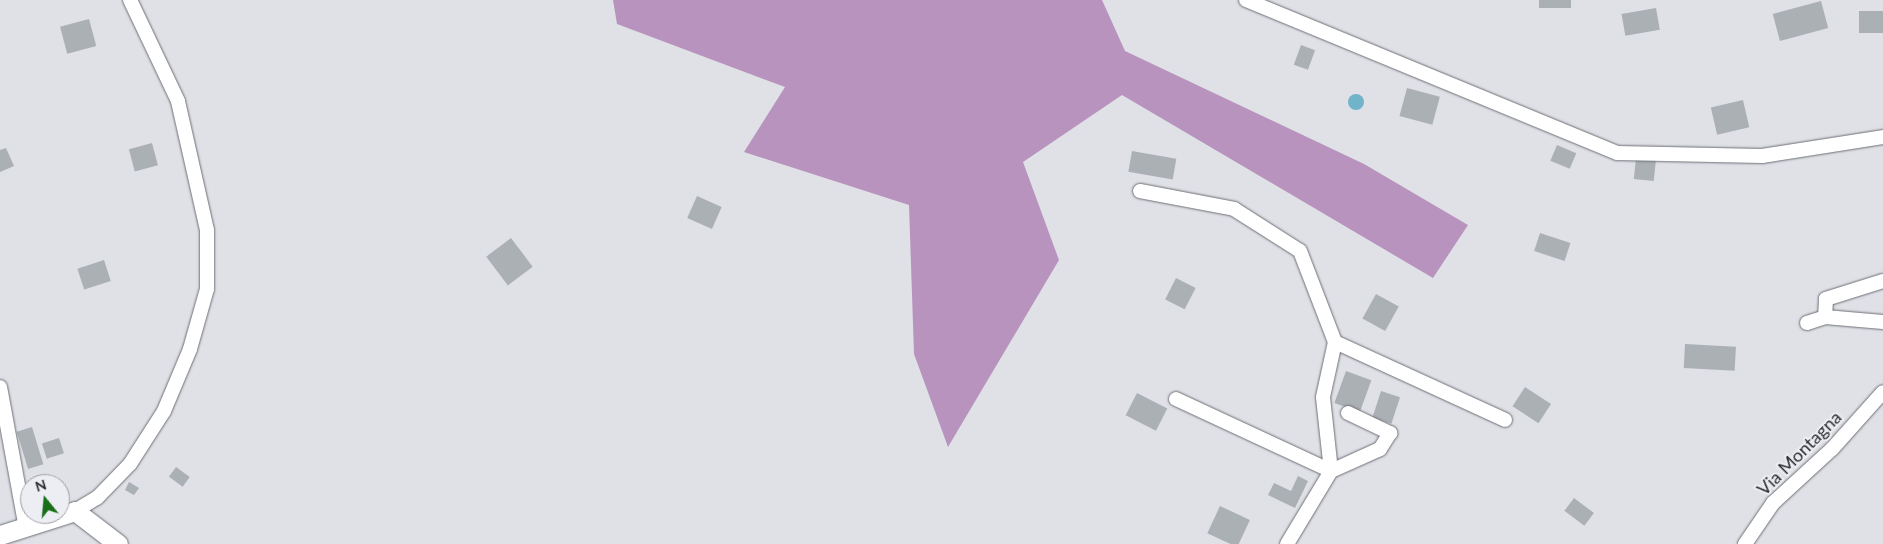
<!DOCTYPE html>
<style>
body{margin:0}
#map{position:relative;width:1883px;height:544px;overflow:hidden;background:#dfe1e7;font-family:Lato,sans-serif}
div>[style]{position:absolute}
.forest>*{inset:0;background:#b893bd}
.water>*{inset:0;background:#71b3c8}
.round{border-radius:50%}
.building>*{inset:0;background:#abb0b5;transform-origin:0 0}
.roads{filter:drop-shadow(0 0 1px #6d6f75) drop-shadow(0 0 1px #6d6f75)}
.street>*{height:14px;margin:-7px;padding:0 7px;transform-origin:7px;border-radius:7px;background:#fff}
.secondary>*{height:19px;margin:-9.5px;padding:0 9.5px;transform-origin:9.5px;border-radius:9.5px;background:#fff}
span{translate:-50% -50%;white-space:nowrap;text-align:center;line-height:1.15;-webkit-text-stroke:4px #eceef4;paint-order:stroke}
.street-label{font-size:18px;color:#292a2d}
.north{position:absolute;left:20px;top:474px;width:50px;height:50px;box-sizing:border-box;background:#eceef4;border:1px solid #9ea0a4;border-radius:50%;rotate:343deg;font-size:14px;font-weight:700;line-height:20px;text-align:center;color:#292a2d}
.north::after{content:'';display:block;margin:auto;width:18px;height:22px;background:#186f1a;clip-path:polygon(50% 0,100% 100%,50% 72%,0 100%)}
</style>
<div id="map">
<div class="forest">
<div style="clip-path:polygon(613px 0,1102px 0,1125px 51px,1364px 164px,1468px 225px,1433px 278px,1122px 95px,1023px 162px,1059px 260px,948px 447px,914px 354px,909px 205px,744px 152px,785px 87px,617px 24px)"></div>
</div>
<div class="water">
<div class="round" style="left:1348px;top:94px;width:16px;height:16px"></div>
</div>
<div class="building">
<div style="left:1539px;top:0;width:32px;height:8px"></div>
<div style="left:1821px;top:1px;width:28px;height:50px;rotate:75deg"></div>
<div style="left:1656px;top:8px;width:22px;height:35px;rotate:80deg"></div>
<div style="left:1883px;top:11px;width:22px;height:24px;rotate:90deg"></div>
<div style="left:89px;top:19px;width:28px;height:30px;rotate:75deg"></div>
<div style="left:1301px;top:45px;width:15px;height:21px;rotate:20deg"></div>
<div style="left:1407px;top:88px;width:34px;height:29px;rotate:15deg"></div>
<div style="left:1743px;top:100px;width:28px;height:33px;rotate:77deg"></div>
<div style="left:152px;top:143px;width:23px;height:24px;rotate:75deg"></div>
<div style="left:1557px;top:145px;width:21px;height:17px;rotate:23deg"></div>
<div style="clip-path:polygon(6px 148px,14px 166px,0 172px,0 150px)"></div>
<div style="left:1132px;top:151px;width:45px;height:21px;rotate:10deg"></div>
<div style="left:1636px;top:158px;width:20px;height:21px;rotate:6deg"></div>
<div style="left:697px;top:196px;width:27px;height:24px;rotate:24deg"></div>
<div style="left:1540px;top:233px;width:32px;height:19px;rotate:18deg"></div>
<div style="left:511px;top:238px;width:36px;height:31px;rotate:53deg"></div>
<div style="left:104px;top:260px;width:22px;height:28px;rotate:72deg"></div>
<div style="left:1176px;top:278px;width:22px;height:24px;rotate:27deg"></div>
<div style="left:1376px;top:294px;width:26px;height:28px;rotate:29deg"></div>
<div style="left:1685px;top:344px;width:51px;height:24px;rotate:3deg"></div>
<div style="left:1346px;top:371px;width:27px;height:34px;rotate:20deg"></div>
<div style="left:1525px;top:387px;width:31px;height:23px;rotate:33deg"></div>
<div style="left:1381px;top:391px;width:20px;height:28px;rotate:18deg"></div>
<div style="left:1137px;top:393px;width:34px;height:25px;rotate:27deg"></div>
<div style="left:32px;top:427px;width:39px;height:16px;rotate:73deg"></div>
<div style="left:59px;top:438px;width:16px;height:18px;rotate:72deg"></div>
<div style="left:176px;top:467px;width:17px;height:12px;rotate:36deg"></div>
<div style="clip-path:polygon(1298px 476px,1308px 481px,1295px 508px,1268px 495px,1274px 483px,1291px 491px)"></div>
<div style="clip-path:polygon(129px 482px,139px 488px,134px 495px,125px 490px)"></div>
<div style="left:1574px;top:498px;width:25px;height:16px;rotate:37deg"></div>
<div style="left:1220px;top:506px;width:33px;height:30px;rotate:25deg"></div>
</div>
<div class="roads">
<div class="street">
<div style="left:1246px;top:0;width:401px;rotate:22.4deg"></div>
<div style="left:1617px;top:153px;width:145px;rotate:1.2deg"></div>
<div style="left:1762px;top:156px;width:122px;rotate:-8.9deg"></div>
<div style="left:1140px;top:191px;width:96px;rotate:10.8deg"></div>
<div style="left:1234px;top:209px;width:78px;rotate:32.5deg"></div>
<div style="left:1300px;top:251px;width:97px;rotate:69deg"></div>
<div style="left:1883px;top:281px;width:60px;rotate:162.5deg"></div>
<div style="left:1826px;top:299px;width:18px;rotate:93deg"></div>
<div style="left:1825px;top:317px;width:58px;rotate:4.9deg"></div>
<div style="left:1807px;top:323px;width:19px;rotate:-18deg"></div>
<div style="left:0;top:387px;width:143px;rotate:79.6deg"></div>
<div style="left:1176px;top:399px;width:171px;rotate:24.9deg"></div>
<div style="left:1331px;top:471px;width:85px;rotate:121.1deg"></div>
<div style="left:1348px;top:413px;width:47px;rotate:25.5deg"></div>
<div style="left:1390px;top:433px;width:19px;rotate:122deg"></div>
<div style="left:1380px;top:449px;width:54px;rotate:155.8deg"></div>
<div style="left:1331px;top:471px;width:74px;rotate:-96.2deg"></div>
<div style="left:1323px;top:397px;width:56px;rotate:-77.7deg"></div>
<div style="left:1335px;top:342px;width:187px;rotate:24.6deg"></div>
<div style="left:75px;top:511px;width:26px;rotate:-31deg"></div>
<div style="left:97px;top:498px;width:47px;rotate:-45.9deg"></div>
<div style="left:130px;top:464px;width:63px;rotate:-57.3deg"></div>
<div style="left:164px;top:411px;width:67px;rotate:-67.2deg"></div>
<div style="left:190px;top:349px;width:62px;rotate:-74.2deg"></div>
<div style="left:207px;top:289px;width:59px;rotate:-90deg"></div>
<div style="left:207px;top:230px;width:132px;rotate:-102.7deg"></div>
<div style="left:178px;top:101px;width:112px;rotate:-115.4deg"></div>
<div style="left:1745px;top:544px;width:50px;rotate:-55.7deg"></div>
<div style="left:1773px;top:503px;width:80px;rotate:-42.5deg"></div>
<div style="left:1832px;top:449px;width:76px;rotate:-48.2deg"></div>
</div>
<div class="secondary">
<div style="left:0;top:535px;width:79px;rotate:-17.7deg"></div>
<div style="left:75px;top:511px;width:54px;rotate:37.5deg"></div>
</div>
</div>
<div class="street-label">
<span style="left:1799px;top:453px;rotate:-45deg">Via Montagna</span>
</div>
<div class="north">N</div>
</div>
